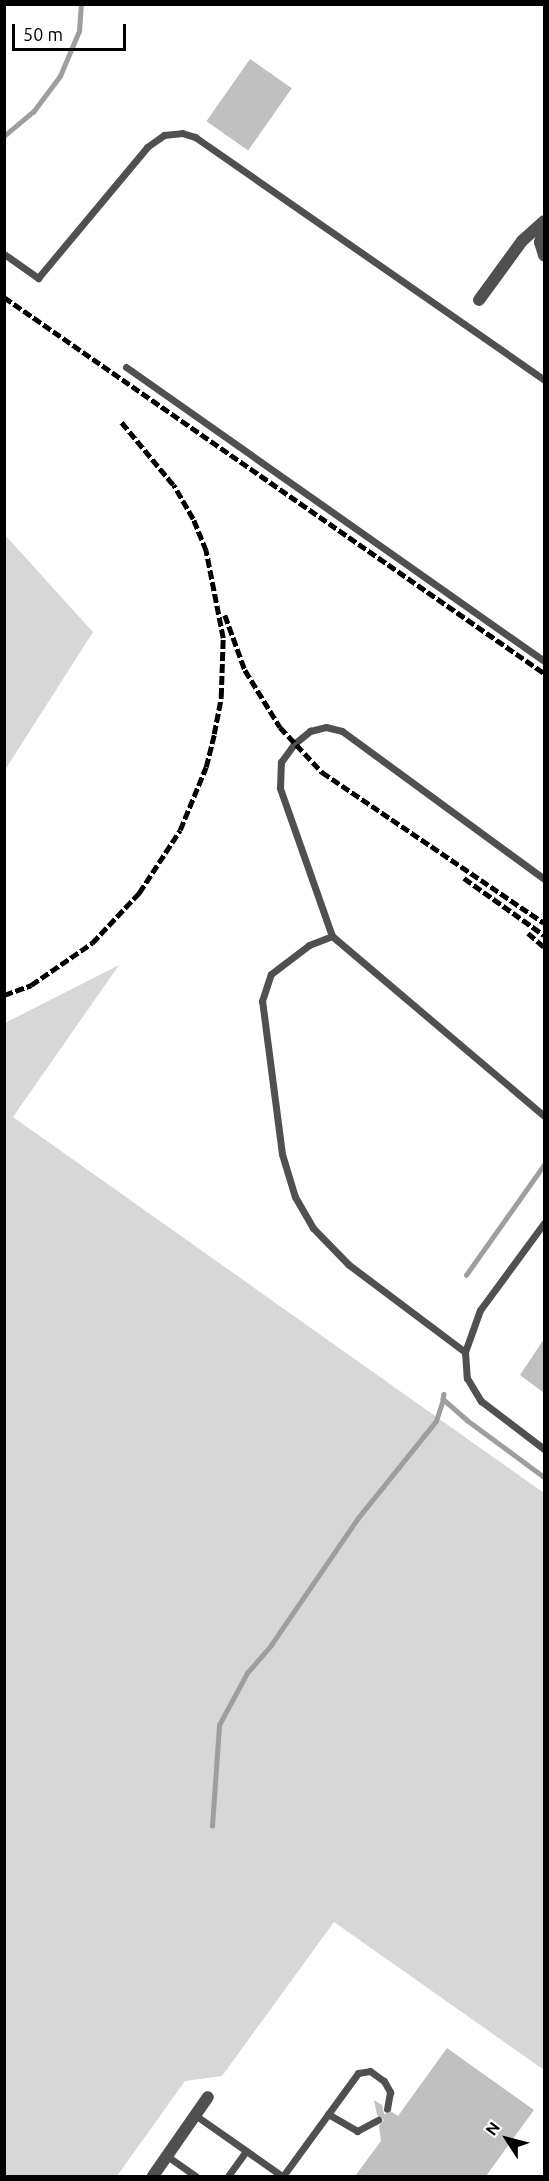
<!DOCTYPE html>
<style>
body{margin:0}
#map{position:relative;width:549px;height:2181px;overflow:hidden;background:#fff;font-family:Ubuntu,sans-serif}
div>[style]{position:absolute}
.green>*{inset:0;background:#d7d7d7}
.stream>*{height:4.5px;margin:-2.25px;padding:0 2.25px;transform-origin:2.25px;border-radius:2.25px;background:#9e9e9e}
.building>*{inset:0;background:#c0c0c0;transform-origin:0 0}
.lane>*{height:7px;margin:-3.5px;padding:0 3.5px;transform-origin:3.5px;border-radius:3.5px;background:#505050}
.street>*{height:12px;margin:-6px;padding:0 6px;transform-origin:6px;border-radius:6px;background:#505050}
.rail>*{height:4.5px;margin-top:-2.25px;transform-origin:0;background:repeating-linear-gradient(90deg,#000 0 9px,transparent 0 12px)}
span{translate:-50% -50%;white-space:nowrap;text-align:center;line-height:1.15;-webkit-text-stroke:4.5px #fff;paint-order:stroke}
.frame{position:absolute;inset:0;border:6px solid #000;pointer-events:none}
.north{position:absolute;left:477px;top:2109px;width:60px;height:60px;-webkit-text-stroke:4px #fff;paint-order:stroke;rotate:306deg;font-size:16px;font-weight:700;line-height:24px;text-align:center;color:#000}
.north::after{content:'';display:block;margin:auto;width:21px;height:27px;background:#000;clip-path:polygon(50% 0,100% 100%,50% 72%,0 100%)}
.scale{position:absolute;left:12px;top:24px;width:114px;height:27px;box-sizing:border-box;border:3px solid #000;border-top:0;padding-left:8px;font-size:18px;line-height:21px;white-space:nowrap;color:#000;-webkit-text-stroke:4px #fff;paint-order:stroke}
</style>
<div id="map">
<div class="green">
<div style="clip-path:polygon(5px 535px,93px 632px,5px 770px)"></div>
<div style="clip-path:polygon(119px 965px,13px 1117px,544px 1493px,544px 2070px,334px 1922px,222px 2076px,185px 2081px,117px 2176px,5px 2176px,5px 1023px)"></div>
</div>
<div class="stream">
<div style="left:4px;top:136px;width:38px;rotate:-40deg"></div>
<div style="left:33px;top:112px;width:45px;rotate:-53.1deg"></div>
<div style="left:60px;top:76px;width:49px;rotate:-67.1deg"></div>
<div style="left:79px;top:31px;width:27px;rotate:-86deg"></div>
<div style="left:466px;top:1275px;width:135px;rotate:-54.7deg"></div>
<div style="left:444px;top:1394px;width:5px;rotate:101deg"></div>
<div style="left:443px;top:1399px;width:32px;rotate:41deg"></div>
<div style="left:467px;top:1420px;width:96px;rotate:36.5deg"></div>
<div style="left:212px;top:1826px;width:101px;rotate:-86deg"></div>
<div style="left:219px;top:1725px;width:59px;rotate:-61.7deg"></div>
<div style="left:247px;top:1673px;width:37px;rotate:-49deg"></div>
<div style="left:271px;top:1645px;width:154px;rotate:-55.6deg"></div>
<div style="left:358px;top:1518px;width:124px;rotate:-51.2deg"></div>
<div style="left:436px;top:1421px;width:23px;rotate:-72deg"></div>
</div>
<div class="building">
<div style="left:250px;top:59px;width:51px;height:76px;rotate:35deg"></div>
<div style="clip-path:polygon(544px 1339px,544px 1393px,520px 1375px)"></div>
<div style="clip-path:polygon(447px 2048px,534px 2110px,486px 2176px,355px 2176px,381px 2141px,379px 2126px,384px 2120px,377px 2115px,374px 2100px,382px 2105px,384px 2114px,392px 2112px,398px 2116px)"></div>
</div>
<div class="lane">
<div style="left:4px;top:254px;width:42px;rotate:35.2deg"></div>
<div style="left:38px;top:278px;width:170px;rotate:-50.2deg"></div>
<div style="left:147px;top:147px;width:21px;rotate:-35deg"></div>
<div style="left:164px;top:135px;width:18px;rotate:-6deg"></div>
<div style="left:182px;top:133px;width:14px;rotate:17deg"></div>
<div style="left:195px;top:137px;width:425px;rotate:34.8deg"></div>
<div style="left:126px;top:367px;width:511px;rotate:35.12deg"></div>
<div style="left:332px;top:936px;width:157px;rotate:-109.4deg"></div>
<div style="left:280px;top:788px;width:26px;rotate:-88deg"></div>
<div style="left:281px;top:762px;width:22px;rotate:-54deg"></div>
<div style="left:294px;top:744px;width:21px;rotate:-39deg"></div>
<div style="left:310px;top:731px;width:16px;rotate:-14deg"></div>
<div style="left:326px;top:727px;width:16px;rotate:14deg"></div>
<div style="left:342px;top:731px;width:250px;rotate:36.2deg"></div>
<div style="left:544px;top:1223px;width:108px;rotate:126.3deg"></div>
<div style="left:480px;top:1310px;width:45px;rotate:109.7deg"></div>
<div style="left:465px;top:1352px;width:26px;rotate:86deg"></div>
<div style="left:467px;top:1378px;width:27px;rotate:59deg"></div>
<div style="left:481px;top:1401px;width:79px;rotate:37.3deg"></div>
<div style="left:465px;top:1352px;width:146px;rotate:-143.1deg"></div>
<div style="left:348px;top:1264px;width:50px;rotate:-134.2deg"></div>
<div style="left:313px;top:1228px;width:36px;rotate:-120deg"></div>
<div style="left:295px;top:1197px;width:45px;rotate:-106.8deg"></div>
<div style="left:282px;top:1154px;width:154px;rotate:-97.4deg"></div>
<div style="left:262px;top:1001px;width:28px;rotate:-72deg"></div>
<div style="left:271px;top:974px;width:48px;rotate:-37.3deg"></div>
<div style="left:309px;top:945px;width:25px;rotate:-21deg"></div>
<div style="left:332px;top:936px;width:278px;rotate:40.3deg"></div>
<div style="left:328px;top:2114px;width:34px;rotate:30deg"></div>
<div style="left:357px;top:2131px;width:24px;rotate:-28deg"></div>
<div style="left:195px;top:2115px;width:106px;rotate:35deg"></div>
<div style="left:167px;top:2156px;width:35px;rotate:35deg"></div>
<div style="left:228px;top:2176px;width:31px;rotate:-54deg"></div>
<div style="left:283px;top:2176px;width:127px;rotate:-53.9deg"></div>
<div style="left:358px;top:2073px;width:12px;rotate:-9deg"></div>
<div style="left:370px;top:2071px;width:17px;rotate:36deg"></div>
<div style="left:384px;top:2081px;width:13px;rotate:61deg"></div>
<div style="left:390px;top:2092px;width:17px;rotate:100deg"></div>
</div>
<div class="street">
<div style="left:544px;top:230px;width:13px;rotate:108deg"></div>
<div style="left:540px;top:242px;width:14px;rotate:73deg"></div>
<div style="left:479px;top:300px;width:73px;rotate:-53.9deg"></div>
<div style="left:522px;top:241px;width:30px;rotate:-42deg"></div>
<div style="left:153px;top:2176px;width:96px;rotate:-55.2deg"></div>
</div>
<div class="rail">
<div style="left:4px;top:297px;width:658px;rotate:34.85deg"></div>
<div style="left:225px;top:615px;width:59px;rotate:70deg"></div>
<div style="left:245px;top:670px;width:67px;rotate:58.4deg"></div>
<div style="left:280px;top:727px;width:62px;rotate:47deg"></div>
<div style="left:322px;top:772px;width:268px;rotate:34.2deg"></div>
<div style="left:464px;top:878px;width:98px;rotate:35.5deg"></div>
<div style="left:528px;top:933px;width:21px;rotate:41deg"></div>
<div style="left:4px;top:995px;width:29px;rotate:-20deg"></div>
<div style="left:31px;top:985px;width:74px;rotate:-34.5deg"></div>
<div style="left:92px;top:943px;width:69px;rotate:-46.8deg"></div>
<div style="left:139px;top:893px;width:75px;rotate:-56.9deg"></div>
<div style="left:180px;top:830px;width:68px;rotate:-67.6deg"></div>
<div style="left:206px;top:767px;width:34px;rotate:-76deg"></div>
<div style="left:214px;top:734px;width:38px;rotate:-79deg"></div>
<div style="left:221px;top:697px;width:59px;rotate:-88.1deg"></div>
<div style="left:223px;top:638px;width:89px;rotate:-101.1deg"></div>
<div style="left:206px;top:551px;width:35px;rotate:-112deg"></div>
<div style="left:193px;top:519px;width:39px;rotate:-120deg"></div>
<div style="left:173px;top:485px;width:83px;rotate:-129.6deg"></div>
</div>
<div class="frame"></div>
<div class="north">N</div>
<div class="scale">50 m</div>
</div>
